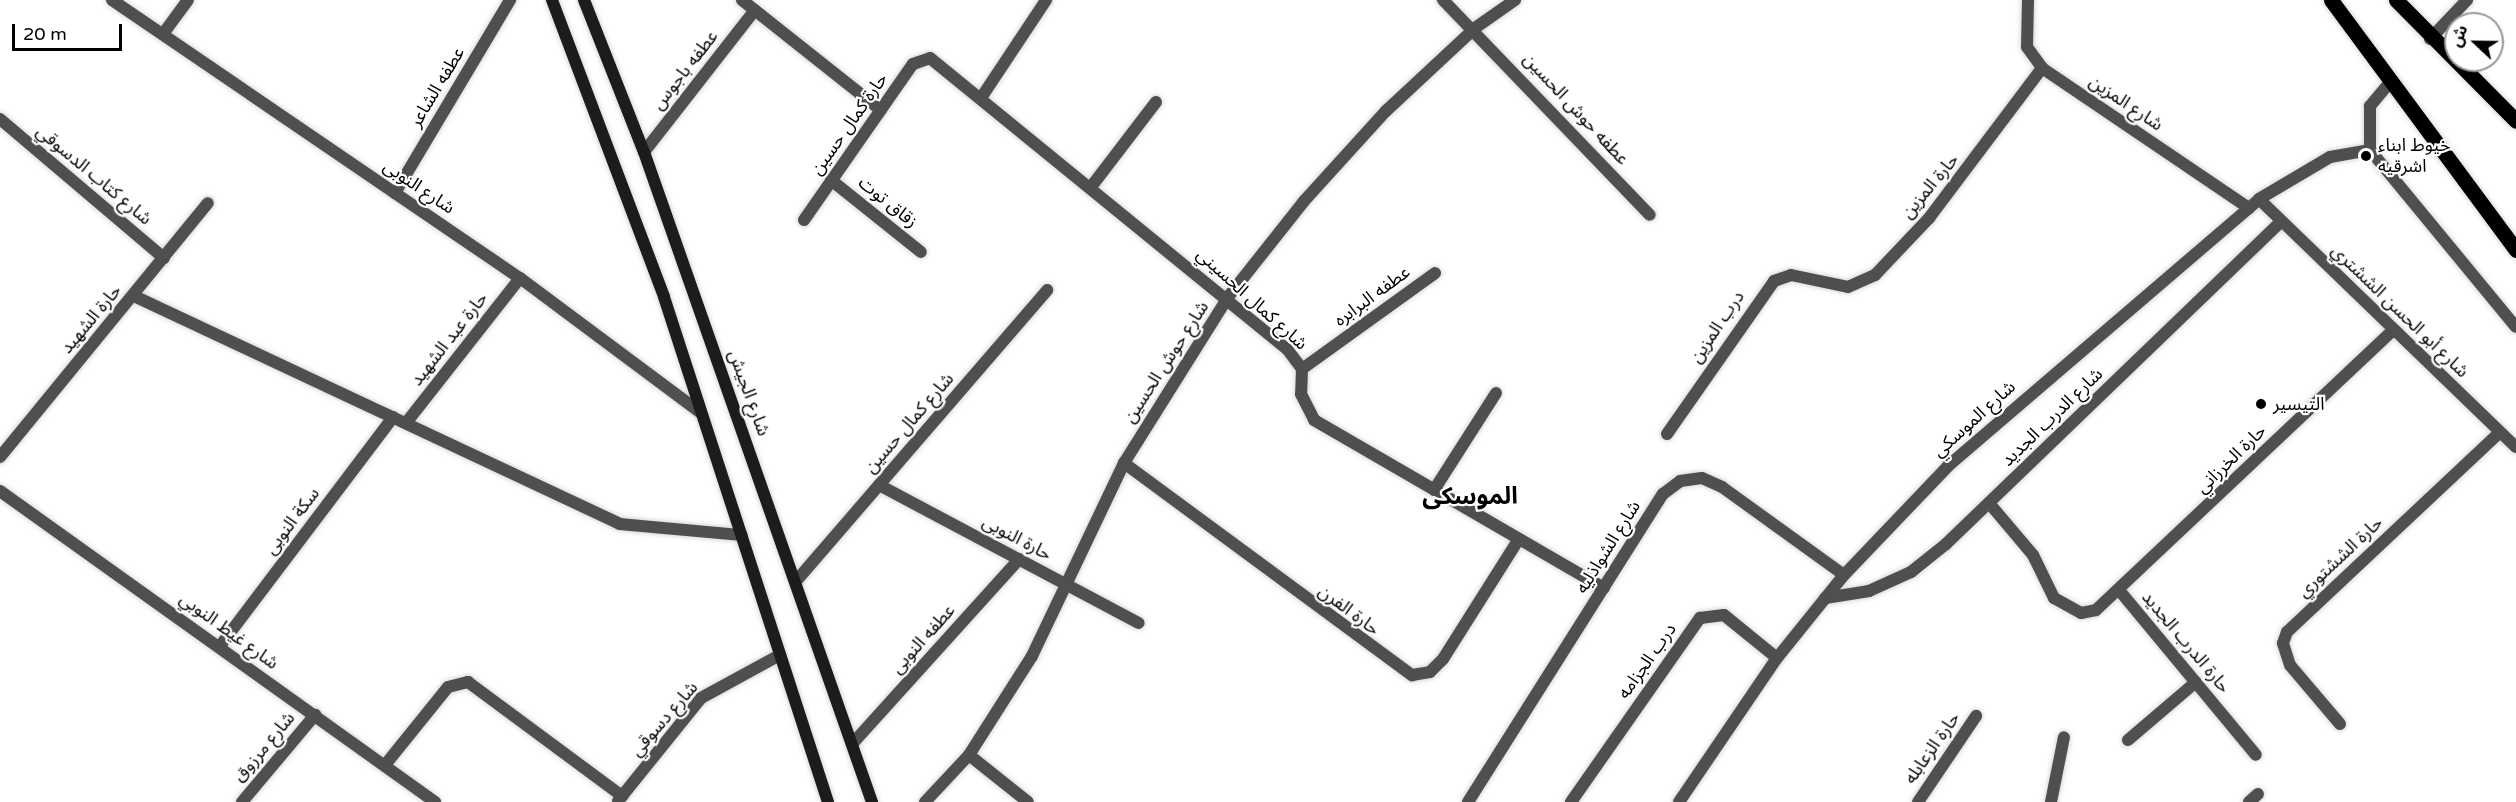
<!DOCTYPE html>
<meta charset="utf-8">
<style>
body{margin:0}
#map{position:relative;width:2516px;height:802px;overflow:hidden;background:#fff;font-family:"Varela Round","Noto Sans Arabic",sans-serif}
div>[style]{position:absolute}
.roads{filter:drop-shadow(0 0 2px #dbdbdb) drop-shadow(0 0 2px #dbdbdb)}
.minor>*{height:12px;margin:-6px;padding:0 6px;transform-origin:6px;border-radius:6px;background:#4f4f4f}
.secondary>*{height:12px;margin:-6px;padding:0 6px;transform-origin:6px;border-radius:6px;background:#1c1c1c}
.primary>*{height:15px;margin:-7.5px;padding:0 7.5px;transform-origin:7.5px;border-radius:7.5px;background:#000}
.dots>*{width:16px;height:16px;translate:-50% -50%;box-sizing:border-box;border:3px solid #fff;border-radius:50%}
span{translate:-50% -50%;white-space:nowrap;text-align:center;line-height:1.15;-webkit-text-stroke:4.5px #fff;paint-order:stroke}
.street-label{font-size:18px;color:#000}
.poi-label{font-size:18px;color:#000}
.left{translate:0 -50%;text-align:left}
.district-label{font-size:24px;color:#000;font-weight:700}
.north{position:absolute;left:2444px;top:12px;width:60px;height:60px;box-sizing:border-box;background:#fff;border:2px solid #999;border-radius:50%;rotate:292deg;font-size:16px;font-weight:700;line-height:24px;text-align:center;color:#000}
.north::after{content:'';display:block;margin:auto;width:21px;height:27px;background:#000;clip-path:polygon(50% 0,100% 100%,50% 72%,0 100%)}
.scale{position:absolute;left:12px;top:24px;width:110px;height:27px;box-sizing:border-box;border:3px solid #000;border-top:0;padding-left:8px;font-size:18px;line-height:21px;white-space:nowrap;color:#000;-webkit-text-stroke:4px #fff;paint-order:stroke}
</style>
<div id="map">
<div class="roads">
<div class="minor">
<div style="left:112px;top:0;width:494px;rotate:34.3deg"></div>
<div style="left:520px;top:278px;width:224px;rotate:36.7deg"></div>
<div style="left:742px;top:0;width:177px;rotate:38.4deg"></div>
<div style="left:1443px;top:0;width:298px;rotate:46.1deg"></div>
<div style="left:2028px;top:0;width:47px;rotate:91.2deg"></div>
<div style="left:2027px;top:47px;width:26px;rotate:54deg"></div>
<div style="left:2042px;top:68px;width:250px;rotate:34.1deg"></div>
<div style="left:163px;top:34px;width:42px;rotate:-53.7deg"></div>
<div style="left:2430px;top:39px;width:54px;rotate:-46.5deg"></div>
<div style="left:2391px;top:81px;width:33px;rotate:130deg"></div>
<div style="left:2370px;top:106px;width:44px;rotate:90deg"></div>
<div style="left:2370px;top:150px;width:229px;rotate:50.5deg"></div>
<div style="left:981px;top:98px;width:118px;rotate:-56.4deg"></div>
<div style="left:0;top:119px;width:215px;rotate:40.3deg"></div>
<div style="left:644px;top:152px;width:180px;rotate:-52deg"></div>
<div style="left:831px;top:180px;width:115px;rotate:38.7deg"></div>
<div style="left:1091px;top:187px;width:107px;rotate:-52.6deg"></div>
<div style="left:395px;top:193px;width:225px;rotate:-59.2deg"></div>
<div style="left:2259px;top:199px;width:357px;rotate:44deg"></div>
<div style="left:804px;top:220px;width:190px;rotate:-55.1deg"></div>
<div style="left:913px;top:64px;width:18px;rotate:-19deg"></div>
<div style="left:930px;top:58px;width:461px;rotate:39.2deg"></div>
<div style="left:1287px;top:349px;width:25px;rotate:53deg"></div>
<div style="left:1302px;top:369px;width:25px;rotate:92deg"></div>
<div style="left:1301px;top:394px;width:29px;rotate:63deg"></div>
<div style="left:1314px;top:420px;width:335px;rotate:30.1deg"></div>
<div style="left:134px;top:296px;width:537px;rotate:25.13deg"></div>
<div style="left:620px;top:524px;width:122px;rotate:5.2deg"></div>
<div style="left:1302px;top:369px;width:164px;rotate:-35.8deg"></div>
<div style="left:406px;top:423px;width:184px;rotate:-51.8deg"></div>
<div style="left:1667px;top:434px;width:187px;rotate:-55deg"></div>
<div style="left:1774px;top:281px;width:18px;rotate:-19deg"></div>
<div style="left:1791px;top:275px;width:58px;rotate:11.9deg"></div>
<div style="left:1848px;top:287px;width:30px;rotate:-24deg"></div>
<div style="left:1875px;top:275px;width:79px;rotate:-46.5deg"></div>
<div style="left:1929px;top:218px;width:188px;rotate:-53deg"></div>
<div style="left:0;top:457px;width:328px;rotate:-50.7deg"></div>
<div style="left:1124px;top:463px;width:358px;rotate:36.4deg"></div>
<div style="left:1412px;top:675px;width:18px;rotate:-9deg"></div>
<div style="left:1430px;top:672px;width:18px;rotate:-45deg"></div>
<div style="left:1443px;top:659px;width:142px;rotate:-57.7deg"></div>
<div style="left:879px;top:485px;width:294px;rotate:28deg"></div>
<div style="left:1434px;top:490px;width:115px;rotate:-57.4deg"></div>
<div style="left:0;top:491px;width:535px;rotate:35.56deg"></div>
<div style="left:1989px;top:503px;width:68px;rotate:49.8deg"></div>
<div style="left:2033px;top:555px;width:48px;rotate:64deg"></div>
<div style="left:2054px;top:598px;width:31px;rotate:29deg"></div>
<div style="left:2081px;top:613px;width:15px;rotate:-11deg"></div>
<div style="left:2096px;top:610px;width:408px;rotate:-43.3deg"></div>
<div style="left:797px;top:580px;width:383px;rotate:-49.2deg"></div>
<div style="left:2119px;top:590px;width:214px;rotate:50.3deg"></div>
<div style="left:1825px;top:598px;width:45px;rotate:-9deg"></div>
<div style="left:1869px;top:591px;width:46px;rotate:-24.3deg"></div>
<div style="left:1911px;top:572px;width:45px;rotate:-38.7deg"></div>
<div style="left:1946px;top:544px;width:465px;rotate:-43.9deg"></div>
<div style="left:220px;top:646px;width:287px;rotate:-52.9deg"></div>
<div style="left:2340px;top:724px;width:77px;rotate:-130.3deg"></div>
<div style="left:2290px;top:665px;width:23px;rotate:-108deg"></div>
<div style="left:2283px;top:643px;width:12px;rotate:-70deg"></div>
<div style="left:2287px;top:632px;width:292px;rotate:-43.2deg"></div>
<div style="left:2128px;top:740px;width:89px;rotate:-40.5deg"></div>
<div style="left:853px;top:743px;width:248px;rotate:-47.9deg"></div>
<div style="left:969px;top:755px;width:75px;rotate:38.5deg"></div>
<div style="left:385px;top:765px;width:100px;rotate:-51.1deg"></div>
<div style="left:448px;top:687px;width:21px;rotate:-14deg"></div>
<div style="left:468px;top:682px;width:192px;rotate:36.5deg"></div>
<div style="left:618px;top:801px;width:132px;rotate:-51.1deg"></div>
<div style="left:701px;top:698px;width:90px;rotate:-28.6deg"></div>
<div style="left:242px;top:802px;width:114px;rotate:-50deg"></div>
<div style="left:925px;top:802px;width:64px;rotate:-46.9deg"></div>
<div style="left:969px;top:755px;width:117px;rotate:-57.5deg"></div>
<div style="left:1032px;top:656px;width:214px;rotate:-64.5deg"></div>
<div style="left:1124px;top:463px;width:196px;rotate:-57.9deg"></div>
<div style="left:1228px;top:297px;width:122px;rotate:-51.6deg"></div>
<div style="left:1304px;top:201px;width:122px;rotate:-47.7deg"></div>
<div style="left:1386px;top:111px;width:122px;rotate:-43deg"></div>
<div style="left:1475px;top:28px;width:49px;rotate:-35deg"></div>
<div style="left:1468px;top:802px;width:365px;rotate:-57.7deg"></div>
<div style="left:1663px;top:494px;width:21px;rotate:-37deg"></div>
<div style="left:1680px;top:481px;width:22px;rotate:-8deg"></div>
<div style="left:1702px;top:478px;width:22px;rotate:24deg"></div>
<div style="left:1722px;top:487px;width:150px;rotate:35.8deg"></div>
<div style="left:1571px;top:802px;width:225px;rotate:-55deg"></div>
<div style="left:1700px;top:618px;width:24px;rotate:-7deg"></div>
<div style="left:1724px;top:615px;width:68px;rotate:39.1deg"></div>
<div style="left:1679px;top:802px;width:174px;rotate:-55.8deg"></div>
<div style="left:1777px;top:658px;width:107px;rotate:-51.1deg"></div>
<div style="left:1844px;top:575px;width:151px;rotate:-46.3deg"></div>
<div style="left:1948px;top:466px;width:410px;rotate:-40.6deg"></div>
<div style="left:2259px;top:199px;width:82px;rotate:-30.6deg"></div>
<div style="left:2330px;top:157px;width:41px;rotate:-9.9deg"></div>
<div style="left:1918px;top:802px;width:104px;rotate:-56deg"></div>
<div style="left:2051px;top:802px;width:66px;rotate:-78.7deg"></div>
<div style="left:2249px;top:802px;width:12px;rotate:-42deg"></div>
</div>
<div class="secondary">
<div style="left:552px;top:0;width:317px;rotate:69.3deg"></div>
<div style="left:664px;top:297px;width:531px;rotate:72.01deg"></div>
<div style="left:584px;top:0;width:163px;rotate:68.5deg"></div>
<div style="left:644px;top:152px;width:689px;rotate:70.67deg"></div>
</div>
<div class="primary">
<div style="left:2331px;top:0;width:311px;rotate:53.5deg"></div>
<div style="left:2396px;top:0;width:170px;rotate:45.2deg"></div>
</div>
</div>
<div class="dots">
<div style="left:2366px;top:156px;background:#000"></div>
<div style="left:2261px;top:404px;background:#000"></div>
</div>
<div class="street-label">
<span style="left:685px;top:70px;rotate:-52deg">عطفه باجوس</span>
<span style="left:437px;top:87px;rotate:-59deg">عطفه الشاعر</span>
<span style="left:2126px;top:103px;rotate:34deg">شارع المزين</span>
<span style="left:1576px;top:109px;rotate:47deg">عطفه حوش الحسين</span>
<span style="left:849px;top:124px;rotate:-55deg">حارة كمال حسين</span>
<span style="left:94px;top:175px;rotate:40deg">شارع كتاب الدسوقي</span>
<span style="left:1930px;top:186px;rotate:-50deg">حارة المزين</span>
<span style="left:419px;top:187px;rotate:34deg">شارع النوبى</span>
<span style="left:888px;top:202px;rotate:39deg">زقاق توت</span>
<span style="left:1372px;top:296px;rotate:-36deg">عطفه البرابره</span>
<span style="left:1252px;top:299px;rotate:42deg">شارع كمال الحسيني</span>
<span style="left:2400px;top:311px;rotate:44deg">شارع أبو الحسن الششتري</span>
<span style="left:91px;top:319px;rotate:-50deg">حارة الشهيد</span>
<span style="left:1717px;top:327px;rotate:-56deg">درب المزين</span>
<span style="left:449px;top:339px;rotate:-52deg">حارة عبد الشهيد</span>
<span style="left:1166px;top:362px;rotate:-57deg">شارع حوش الحسين</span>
<span style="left:749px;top:393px;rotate:70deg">شارع الجيش</span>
<span style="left:2052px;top:417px;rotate:-44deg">شارع الدرب الجديد</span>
<span style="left:1974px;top:419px;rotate:-42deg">شارع الموسكي</span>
<span style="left:909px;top:423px;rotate:-49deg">شارع كمال حسين</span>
<span style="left:2231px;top:459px;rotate:-44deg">حارة الخرزاني</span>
<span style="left:292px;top:521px;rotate:-53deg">سكة النوبى</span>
<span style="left:1017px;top:538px;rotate:28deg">حارة النوبى</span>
<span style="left:1608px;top:547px;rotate:-58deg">شارع الشواذليه</span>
<span style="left:2340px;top:557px;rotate:-43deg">حارة الششتوري</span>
<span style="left:1349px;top:610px;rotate:37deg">حارة الفرن</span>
<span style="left:229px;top:631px;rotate:36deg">شارع غيط النوبي</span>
<span style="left:923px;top:639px;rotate:-48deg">عطفه النوبى</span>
<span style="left:2186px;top:642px;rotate:50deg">حارة الدرب الجديد</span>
<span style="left:1647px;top:661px;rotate:-55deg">درب الجزامه</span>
<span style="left:664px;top:719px;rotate:-49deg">شارع دسوقي</span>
<span style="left:264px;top:747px;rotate:-50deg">شارع مرزوق</span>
<span style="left:1932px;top:748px;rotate:-55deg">حارة الزعابله</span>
</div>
<div class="poi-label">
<span class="left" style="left:2378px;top:156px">خيوط ابناء<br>اشرقيه</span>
<span class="left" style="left:2273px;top:404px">التيسير</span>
</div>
<div class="district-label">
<span style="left:1470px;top:497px">الموسكى</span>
</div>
<div class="north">ش</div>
<div class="scale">20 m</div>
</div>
